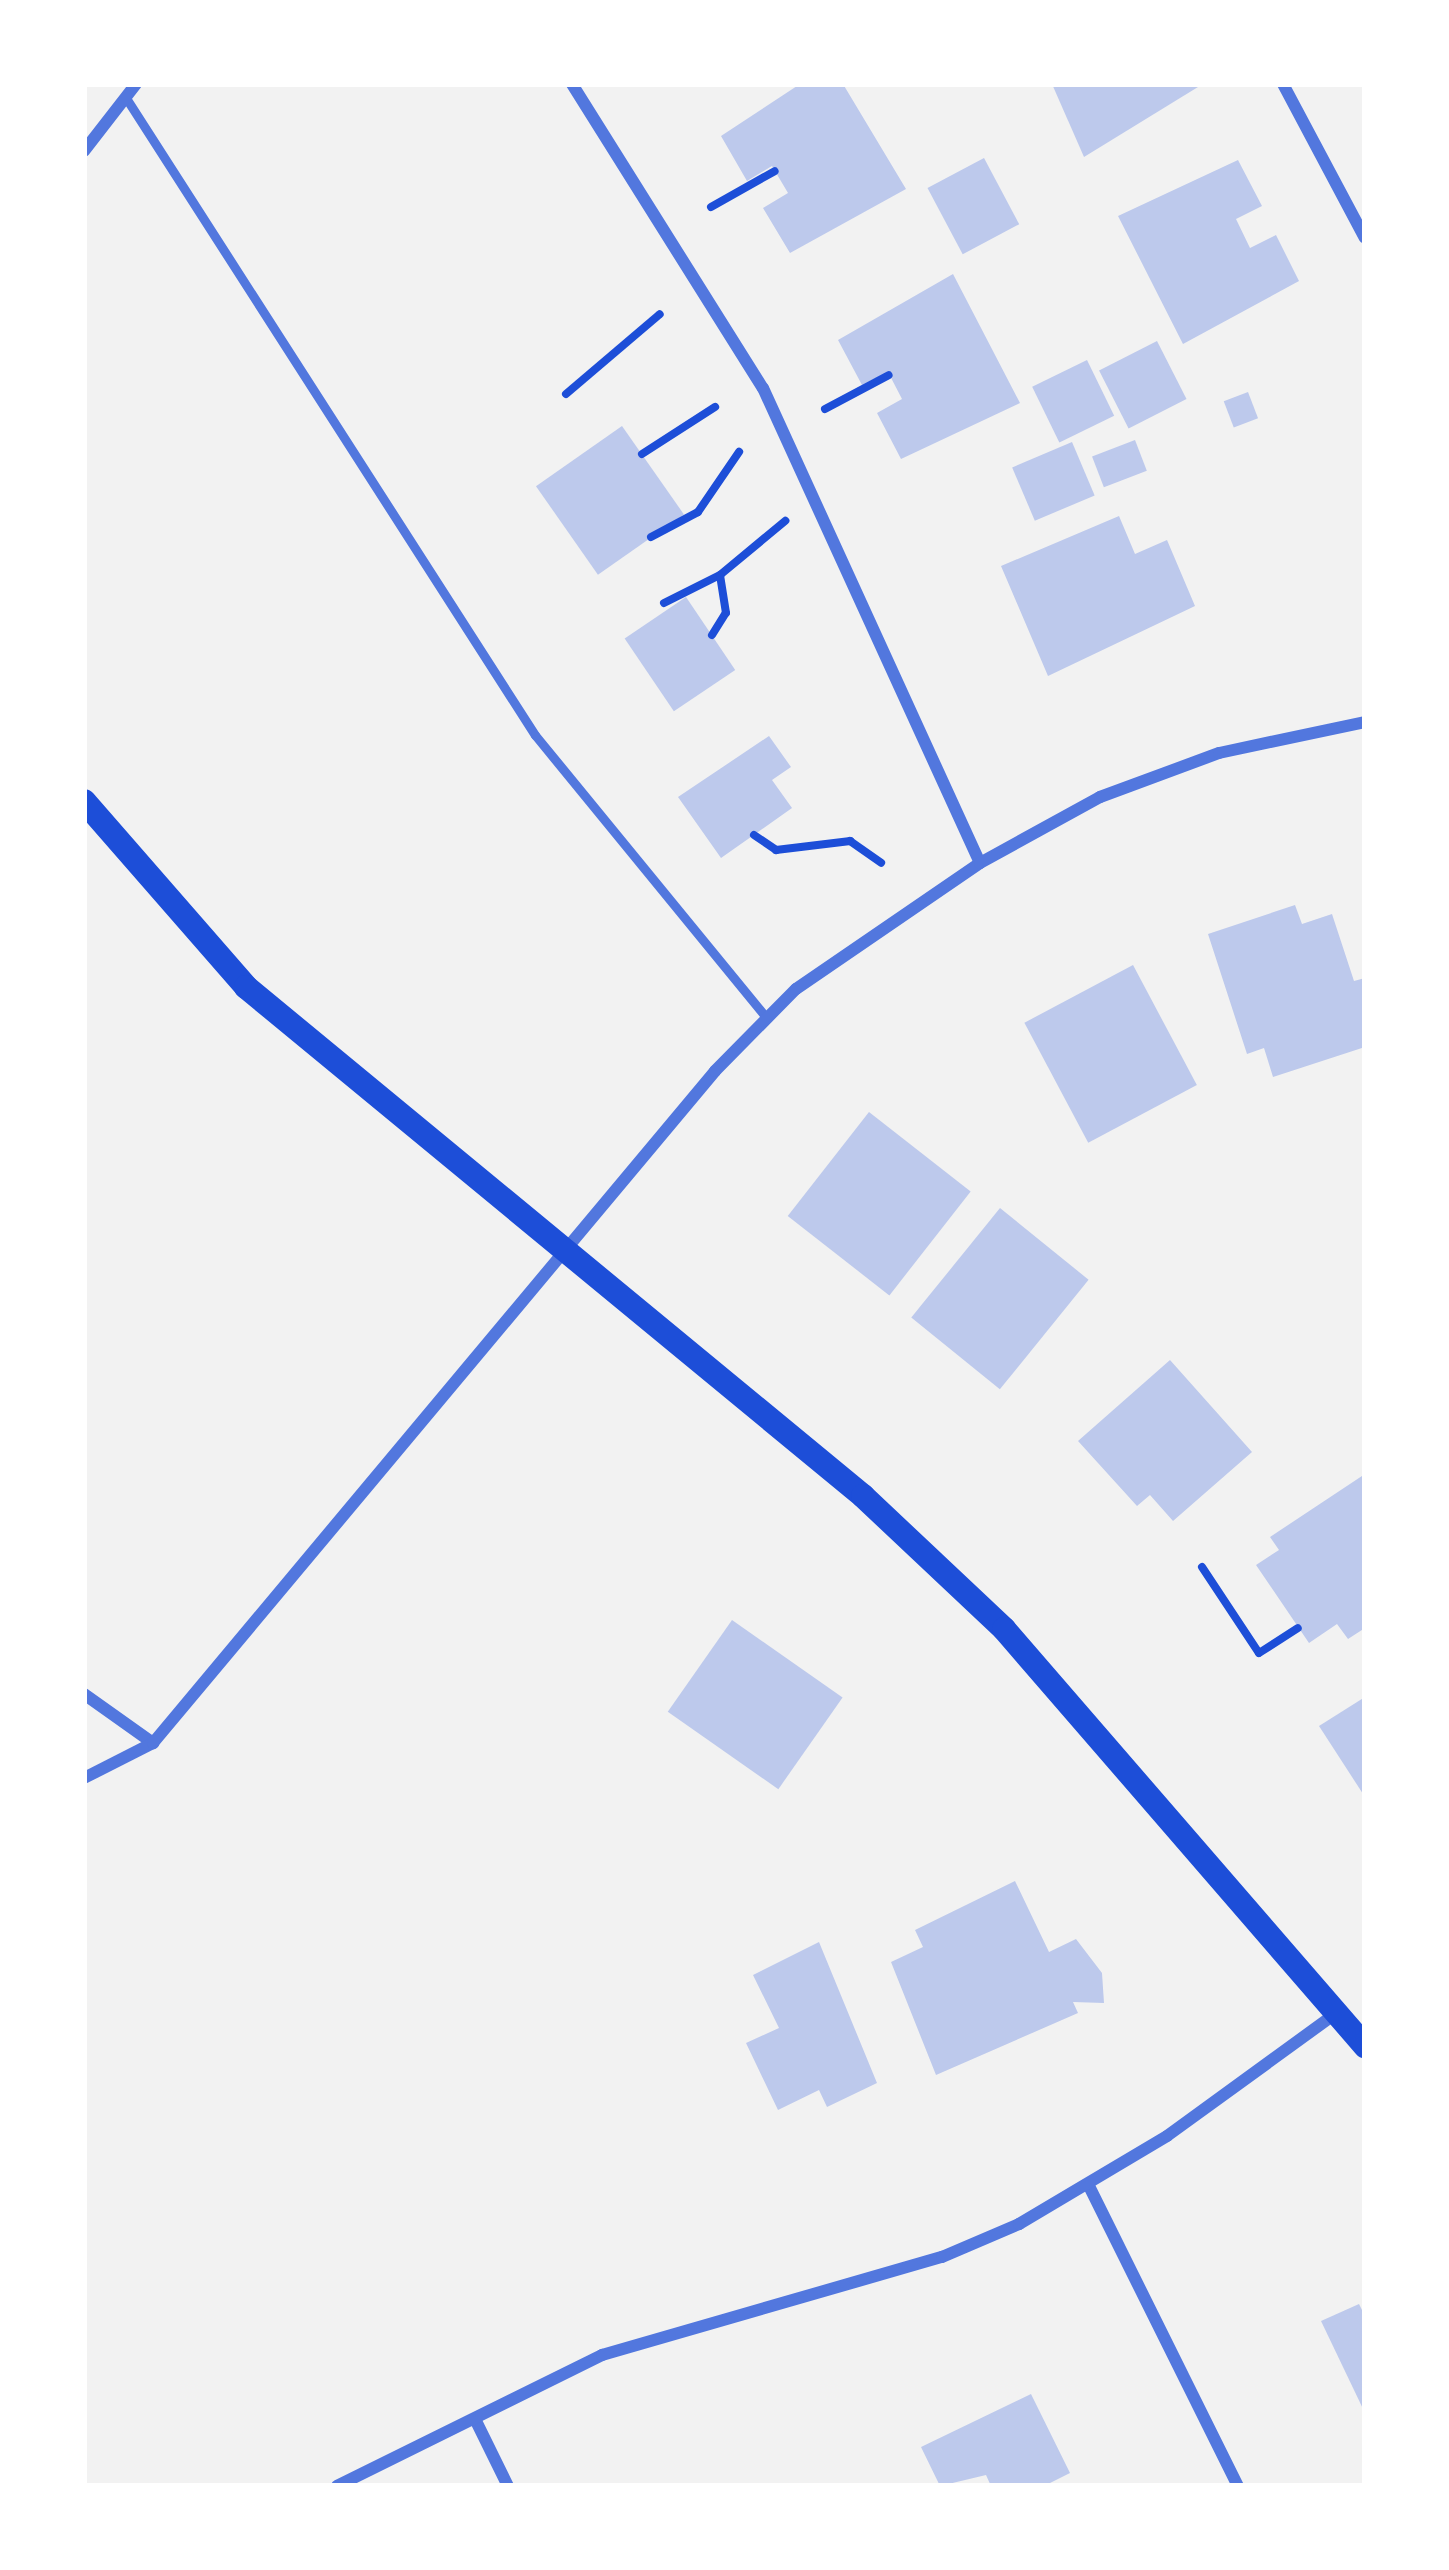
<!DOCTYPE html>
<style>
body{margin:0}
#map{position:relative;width:1449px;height:2570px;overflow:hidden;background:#f2f2f2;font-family:"Roboto Serif",serif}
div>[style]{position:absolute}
.building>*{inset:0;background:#bdc9ec;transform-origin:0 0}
.path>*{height:8px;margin:-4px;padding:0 4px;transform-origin:4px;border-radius:4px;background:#1d4ed8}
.service>*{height:9px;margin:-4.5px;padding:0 4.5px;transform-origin:4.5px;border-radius:4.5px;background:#5277de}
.minor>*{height:12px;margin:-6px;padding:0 6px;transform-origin:6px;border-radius:6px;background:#5277de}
.secondary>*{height:24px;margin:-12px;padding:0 12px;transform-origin:12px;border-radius:12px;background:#1d4ed8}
span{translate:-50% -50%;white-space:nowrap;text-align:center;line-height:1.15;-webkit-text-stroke:12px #fff;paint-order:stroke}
.frame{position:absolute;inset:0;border:87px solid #fff;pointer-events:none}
</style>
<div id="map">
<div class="building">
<div style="clip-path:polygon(800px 84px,843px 84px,906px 189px,790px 253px,763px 208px,788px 193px,772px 166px,747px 181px,721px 136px)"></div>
<div style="clip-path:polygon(1052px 84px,1196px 84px,1198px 87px,1084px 157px)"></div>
<div style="left:984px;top:158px;width:75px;height:64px;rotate:62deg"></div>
<div style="clip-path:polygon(1238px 160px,1262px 206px,1236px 219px,1250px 248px,1276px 235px,1299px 281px,1183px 344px,1118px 216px)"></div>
<div style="clip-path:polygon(953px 274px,1020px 403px,901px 459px,877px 413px,902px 399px,888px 372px,862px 385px,838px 340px)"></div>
<div style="left:1157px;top:341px;width:65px;height:65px;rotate:63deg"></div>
<div style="left:1087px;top:360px;width:62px;height:61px;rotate:64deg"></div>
<div style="left:1248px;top:392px;width:28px;height:26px;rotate:69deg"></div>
<div style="left:622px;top:426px;width:108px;height:105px;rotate:55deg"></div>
<div style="left:1135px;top:440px;width:33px;height:46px;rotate:69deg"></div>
<div style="left:1072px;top:442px;width:58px;height:65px;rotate:67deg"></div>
<div style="clip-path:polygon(1119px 516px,1135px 554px,1167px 540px,1195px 606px,1048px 676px,1001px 566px)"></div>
<div style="left:686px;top:597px;width:88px;height:74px;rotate:56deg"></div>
<div style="clip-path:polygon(769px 736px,791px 767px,772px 780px,792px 808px,721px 858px,678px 797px)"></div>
<div style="clip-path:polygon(1295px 905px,1302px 924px,1332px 914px,1354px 981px,1365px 978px,1365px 1047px,1273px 1077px,1264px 1048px,1247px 1054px,1208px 934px)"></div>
<div style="left:1133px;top:965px;width:136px;height:123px;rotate:62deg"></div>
<div style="left:869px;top:1112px;width:129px;height:132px;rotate:38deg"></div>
<div style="left:1000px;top:1208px;width:114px;height:141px;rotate:39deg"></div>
<div style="clip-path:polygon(1170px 1360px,1252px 1452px,1173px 1521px,1150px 1495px,1137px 1506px,1078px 1441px)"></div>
<div style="clip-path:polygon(1365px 1474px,1365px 1628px,1348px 1639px,1337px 1624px,1309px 1643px,1256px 1565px,1279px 1550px,1270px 1537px)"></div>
<div style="left:732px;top:1620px;width:135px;height:112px;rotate:35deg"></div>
<div style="clip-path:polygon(1365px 1697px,1365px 1797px,1319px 1726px)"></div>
<div style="clip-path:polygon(1015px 1881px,1049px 1952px,1076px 1939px,1102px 1973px,1104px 2003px,1073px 2002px,1078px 2013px,936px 2075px,891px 1962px,923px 1947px,915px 1930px)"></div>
<div style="clip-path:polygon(819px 1942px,877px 2083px,827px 2107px,819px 2090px,778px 2110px,746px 2043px,779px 2028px,753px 1975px)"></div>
<div style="clip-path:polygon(1359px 2304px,1365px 2316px,1365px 2413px,1321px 2321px)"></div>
<div style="clip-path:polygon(1031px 2394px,1070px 2473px,1044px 2486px,991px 2486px,986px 2475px,940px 2486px,921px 2447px)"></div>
</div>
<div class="path">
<div style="left:711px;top:207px;width:73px;rotate:-29.4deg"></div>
<div style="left:566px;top:394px;width:123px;rotate:-40.4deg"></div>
<div style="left:825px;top:409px;width:72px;rotate:-28deg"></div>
<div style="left:642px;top:454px;width:87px;rotate:-32.8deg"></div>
<div style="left:651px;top:537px;width:53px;rotate:-28deg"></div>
<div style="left:698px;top:512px;width:73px;rotate:-55.7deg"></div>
<div style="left:664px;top:603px;width:63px;rotate:-26.6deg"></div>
<div style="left:720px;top:575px;width:85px;rotate:-39.7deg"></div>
<div style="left:712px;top:635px;width:26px;rotate:-58deg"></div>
<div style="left:726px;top:613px;width:38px;rotate:-99deg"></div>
<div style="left:754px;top:835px;width:27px;rotate:34deg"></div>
<div style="left:776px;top:850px;width:75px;rotate:-6.9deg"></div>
<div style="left:850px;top:841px;width:38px;rotate:35deg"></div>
<div style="left:1202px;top:1567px;width:103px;rotate:56.5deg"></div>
<div style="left:1259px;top:1653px;width:46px;rotate:-32.7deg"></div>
</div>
<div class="service">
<div style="left:126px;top:98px;width:757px;rotate:57.3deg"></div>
<div style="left:535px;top:735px;width:365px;rotate:50.7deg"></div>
</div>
<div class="minor">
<div style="left:572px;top:84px;width:359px;rotate:57.9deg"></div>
<div style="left:763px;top:388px;width:522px;rotate:65.45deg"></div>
<div style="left:1283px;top:84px;width:174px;rotate:62deg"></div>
<div style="left:84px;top:151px;width:85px;rotate:-52.2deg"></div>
<div style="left:84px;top:1694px;width:85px;rotate:35.4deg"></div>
<div style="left:84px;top:1778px;width:77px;rotate:-26.9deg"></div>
<div style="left:153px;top:1743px;width:876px;rotate:-50.09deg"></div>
<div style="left:715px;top:1071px;width:115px;rotate:-45.4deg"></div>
<div style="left:796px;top:989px;width:223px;rotate:-34.4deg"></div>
<div style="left:980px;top:863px;width:137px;rotate:-28.8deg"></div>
<div style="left:1100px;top:797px;width:127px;rotate:-20.3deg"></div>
<div style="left:1219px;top:753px;width:149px;rotate:-12deg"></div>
<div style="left:1089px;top:2186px;width:335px;rotate:63.6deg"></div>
<div style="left:475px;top:2419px;width:75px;rotate:63.8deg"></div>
<div style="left:337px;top:2486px;width:296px;rotate:-26.3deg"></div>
<div style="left:602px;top:2355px;width:354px;rotate:-16.1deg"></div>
<div style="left:942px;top:2257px;width:84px;rotate:-23.2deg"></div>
<div style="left:1019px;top:2224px;width:172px;rotate:-30.7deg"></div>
<div style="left:1167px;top:2136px;width:209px;rotate:-36deg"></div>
</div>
<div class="secondary">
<div style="left:84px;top:801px;width:247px;rotate:48.9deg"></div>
<div style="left:246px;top:987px;width:800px;rotate:39.52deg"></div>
<div style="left:863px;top:1496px;width:194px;rotate:43.3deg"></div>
<div style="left:1004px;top:1629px;width:552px;rotate:49.12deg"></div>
</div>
<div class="frame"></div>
</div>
